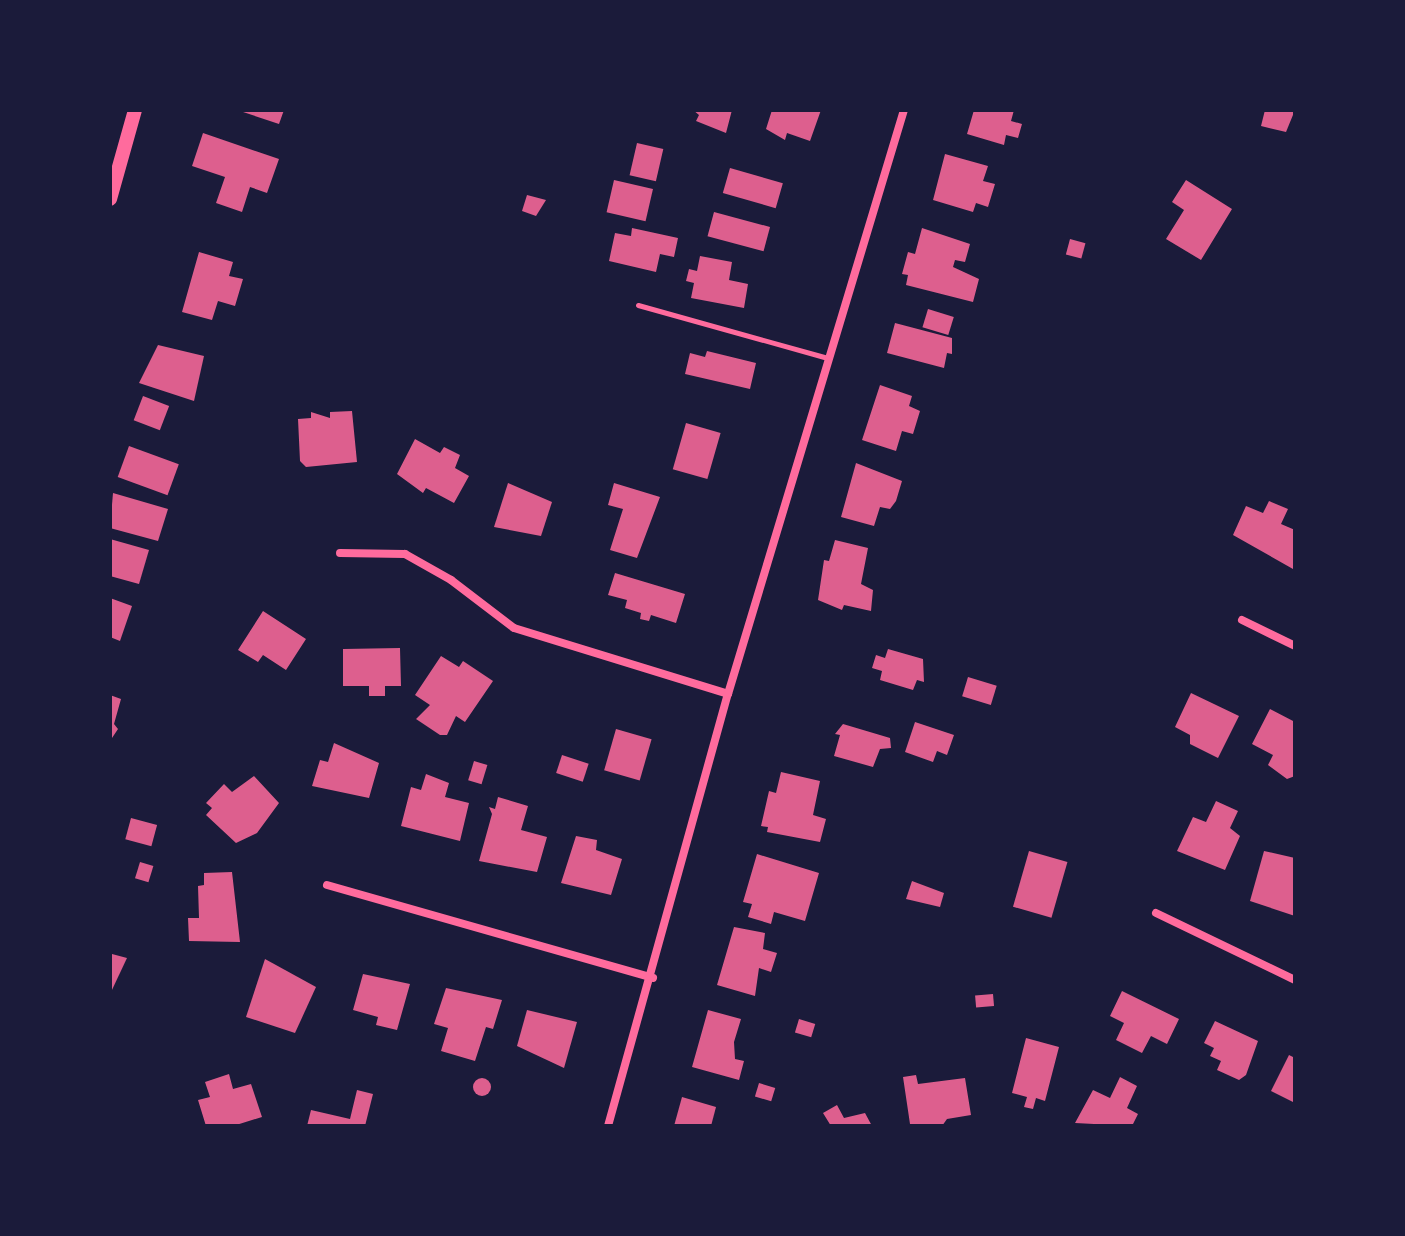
<!DOCTYPE html>
<style>
body{margin:0}
#map{position:relative;width:1405px;height:1236px;overflow:hidden;background:#1b1b3a;font-family:"Alegreya Sans",sans-serif}
div>[style]{position:absolute}
.building>*{inset:0;background:#dd5f8e;transform-origin:0 0}
.round{border-radius:50%}
.service>*{height:5px;margin:-2.5px;padding:0 2.5px;transform-origin:2.5px;border-radius:2.5px;background:#ff6b9d}
.minor>*{height:8px;margin:-4px;padding:0 4px;transform-origin:4px;border-radius:4px;background:#ff6b9d}
.tertiary>*{height:14px;margin:-7px;padding:0 7px;transform-origin:7px;border-radius:7px;background:#ff6b9d}
span{translate:-50% -50%;white-space:nowrap;text-align:center;line-height:1.15;-webkit-text-stroke:6px #1b1b3a;paint-order:stroke}
.frame{position:absolute;inset:0;border:112px solid #1b1b3a;pointer-events:none}
</style>
<div id="map">
<div class="building">
<div style="clip-path:polygon(237px 110px,284px 110px,279px 124px)"></div>
<div style="clip-path:polygon(693px 110px,732px 110px,726px 133px,696px 121px,699px 115px)"></div>
<div style="clip-path:polygon(772px 110px,821px 110px,810px 141px,787px 133px,785px 140px,766px 129px)"></div>
<div style="clip-path:polygon(974px 110px,1014px 110px,1011px 121px,1022px 124px,1018px 138px,1006px 135px,1004px 145px,967px 134px)"></div>
<div style="clip-path:polygon(1265px 110px,1295px 110px,1286px 132px,1261px 126px)"></div>
<div style="clip-path:polygon(203px 133px,279px 159px,267px 193px,250px 187px,242px 212px,216px 203px,225px 177px,192px 166px)"></div>
<div style="left:637px;top:143px;width:27px;height:33px;rotate:13deg"></div>
<div style="clip-path:polygon(945px 154px,988px 166px,983px 181px,995px 184px,988px 207px,976px 203px,973px 212px,933px 200px)"></div>
<div style="left:730px;top:168px;width:55px;height:26px;rotate:16deg"></div>
<div style="left:614px;top:180px;width:40px;height:33px;rotate:13deg"></div>
<div style="clip-path:polygon(1186px 180px,1232px 209px,1201px 260px,1166px 239px,1184px 210px,1172px 202px)"></div>
<div style="clip-path:polygon(527px 195px,546px 200px,536px 216px,522px 211px)"></div>
<div style="left:714px;top:212px;width:58px;height:25px;rotate:15deg"></div>
<div style="clip-path:polygon(632px 228px,678px 238px,674px 257px,660px 254px,656px 272px,609px 261px,615px 233px,631px 236px)"></div>
<div style="clip-path:polygon(922px 228px,970px 244px,965px 262px,955px 260px,953px 267px,979px 279px,973px 302px,906px 285px,908px 275px,902px 274px,908px 252px,915px 254px)"></div>
<div style="left:1070px;top:239px;width:16px;height:16px;rotate:15deg"></div>
<div style="clip-path:polygon(199px 252px,233px 262px,229px 276px,243px 279px,235px 306px,218px 301px,212px 320px,182px 312px)"></div>
<div style="clip-path:polygon(700px 256px,732px 262px,729px 280px,748px 284px,744px 308px,691px 298px,694px 283px,686px 281px,689px 269px,697px 271px)"></div>
<div style="left:928px;top:309px;width:27px;height:19px;rotate:17deg"></div>
<div style="clip-path:polygon(895px 323px,952px 338px,952px 354px,947px 353px,944px 368px,887px 353px)"></div>
<div style="clip-path:polygon(158px 345px,204px 356px,194px 401px,139px 383px)"></div>
<div style="clip-path:polygon(707px 351px,756px 363px,750px 389px,685px 374px,690px 353px,705px 357px)"></div>
<div style="clip-path:polygon(880px 385px,912px 396px,909px 406px,920px 411px,913px 434px,902px 431px,896px 451px,862px 440px)"></div>
<div style="left:143px;top:396px;width:28px;height:26px;rotate:21deg"></div>
<div style="clip-path:polygon(352px 411px,357px 462px,306px 467px,300px 461px,298px 419px,311px 418px,311px 412px,330px 418px,330px 412px)"></div>
<div style="left:686px;top:423px;width:36px;height:48px;rotate:16deg"></div>
<div style="clip-path:polygon(415px 439px,440px 453px,444px 447px,460px 455px,455px 468px,469px 476px,454px 503px,426px 488px,423px 493px,397px 474px)"></div>
<div style="left:129px;top:446px;width:53px;height:33px;rotate:20deg"></div>
<div style="clip-path:polygon(856px 463px,902px 481px,896px 501px,890px 509px,880px 507px,874px 526px,841px 517px)"></div>
<div style="clip-path:polygon(508px 483px,552px 502px,541px 536px,494px 527px)"></div>
<div style="clip-path:polygon(614px 483px,660px 497px,637px 558px,610px 550px,623px 509px,608px 505px)"></div>
<div style="clip-path:polygon(113px 493px,168px 509px,158px 541px,110px 528px)"></div>
<div style="clip-path:polygon(1269px 501px,1288px 509px,1281px 524px,1295px 530px,1293px 569px,1233px 535px,1246px 506px,1263px 513px)"></div>
<div style="clip-path:polygon(110px 539px,149px 550px,139px 584px,110px 576px)"></div>
<div style="clip-path:polygon(835px 540px,868px 548px,861px 584px,873px 590px,871px 611px,844px 605px,842px 610px,818px 600px,824px 560px,829px 561px)"></div>
<div style="clip-path:polygon(615px 573px,685px 594px,676px 623px,651px 615px,649px 621px,640px 619px,641px 613px,625px 608px,627px 600px,608px 595px)"></div>
<div style="clip-path:polygon(110px 598px,132px 606px,120px 641px,110px 637px)"></div>
<div style="clip-path:polygon(263px 611px,306px 639px,286px 670px,263px 655px,258px 662px,238px 650px)"></div>
<div style="clip-path:polygon(400px 648px,401px 686px,385px 686px,385px 696px,369px 696px,369px 686px,343px 686px,343px 649px)"></div>
<div style="clip-path:polygon(888px 649px,923px 659px,924px 682px,917px 680px,913px 690px,880px 680px,882px 671px,872px 668px,876px 655px,885px 658px)"></div>
<div style="clip-path:polygon(441px 656px,459px 667px,463px 661px,493px 681px,465px 722px,456px 716px,447px 735px,440px 735px,416px 719px,430px 705px,415px 695px)"></div>
<div style="left:968px;top:677px;width:30px;height:20px;rotate:17deg"></div>
<div style="clip-path:polygon(1191px 693px,1239px 716px,1218px 758px,1190px 744px,1190px 735px,1175px 727px)"></div>
<div style="clip-path:polygon(110px 695px,121px 699px,114px 724px,118px 729px,110px 741px)"></div>
<div style="clip-path:polygon(1270px 709px,1295px 722px,1295px 776px,1287px 779px,1268px 765px,1273px 755px,1252px 744px)"></div>
<div style="clip-path:polygon(915px 722px,954px 735px,947px 755px,937px 751px,933px 762px,905px 752px)"></div>
<div style="clip-path:polygon(843px 724px,890px 738px,891px 748px,880px 749px,873px 767px,834px 756px,840px 735px,835px 734px)"></div>
<div style="left:616px;top:729px;width:37px;height:43px;rotate:16deg"></div>
<div style="clip-path:polygon(334px 743px,379px 763px,369px 798px,312px 786px,320px 760px,328px 762px)"></div>
<div style="left:562px;top:755px;width:28px;height:19px;rotate:18deg"></div>
<div style="left:474px;top:761px;width:14px;height:20px;rotate:17deg"></div>
<div style="clip-path:polygon(781px 772px,820px 781px,813px 815px,826px 819px,820px 842px,767px 832px,768px 827px,761px 826px,769px 791px,776px 793px)"></div>
<div style="clip-path:polygon(426px 774px,449px 783px,445px 797px,469px 803px,460px 841px,401px 826px,411px 787px,421px 790px)"></div>
<div style="clip-path:polygon(254px 776px,279px 803px,257px 833px,236px 843px,206px 815px,212px 808px,206px 803px,224px 784px,232px 792px)"></div>
<div style="clip-path:polygon(498px 797px,528px 806px,521px 830px,547px 837px,537px 872px,479px 861px,492px 814px,489px 807px,495px 809px)"></div>
<div style="clip-path:polygon(1216px 801px,1238px 811px,1230px 828px,1240px 836px,1225px 870px,1177px 851px,1193px 817px,1206px 822px)"></div>
<div style="left:131px;top:818px;width:27px;height:22px;rotate:15deg"></div>
<div style="clip-path:polygon(576px 836px,597px 840px,596px 850px,622px 859px,611px 895px,561px 883px)"></div>
<div style="left:1029px;top:851px;width:40px;height:58px;rotate:16deg"></div>
<div style="clip-path:polygon(1264px 851px,1295px 858px,1295px 916px,1250px 901px)"></div>
<div style="clip-path:polygon(757px 854px,819px 873px,805px 921px,774px 912px,771px 924px,748px 917px,752px 904px,743px 902px)"></div>
<div style="left:140px;top:862px;width:14px;height:17px;rotate:17deg"></div>
<div style="clip-path:polygon(232px 872px,240px 942px,189px 941px,188px 918px,199px 918px,198px 886px,204px 885px,204px 873px)"></div>
<div style="clip-path:polygon(912px 881px,944px 893px,940px 907px,906px 899px)"></div>
<div style="clip-path:polygon(734px 927px,765px 933px,763px 949px,777px 953px,771px 972px,759px 968px,755px 996px,717px 985px)"></div>
<div style="clip-path:polygon(112px 954px,127px 958px,111px 992px,110px 960px)"></div>
<div style="clip-path:polygon(265px 959px,316px 987px,295px 1033px,246px 1017px)"></div>
<div style="clip-path:polygon(363px 974px,410px 984px,397px 1030px,376px 1025px,378px 1017px,353px 1010px)"></div>
<div style="clip-path:polygon(446px 988px,502px 1000px,493px 1029px,486px 1027px,475px 1061px,441px 1051px,448px 1028px,434px 1024px)"></div>
<div style="clip-path:polygon(1122px 991px,1179px 1019px,1167px 1044px,1151px 1036px,1142px 1053px,1116px 1040px,1124px 1023px,1110px 1016px)"></div>
<div style="left:993px;top:994px;width:12px;height:18px;rotate:85deg"></div>
<div style="clip-path:polygon(527px 1010px,577px 1022px,564px 1068px,517px 1046px)"></div>
<div style="clip-path:polygon(708px 1010px,741px 1019px,734px 1042px,735px 1059px,744px 1061px,739px 1080px,692px 1067px)"></div>
<div style="left:799px;top:1019px;width:17px;height:14px;rotate:17deg"></div>
<div style="clip-path:polygon(1215px 1021px,1258px 1041px,1246px 1075px,1239px 1080px,1217px 1070px,1221px 1061px,1210px 1056px,1214px 1048px,1204px 1043px)"></div>
<div style="clip-path:polygon(1026px 1038px,1059px 1047px,1045px 1101px,1036px 1098px,1033px 1109px,1024px 1107px,1027px 1097px,1012px 1093px)"></div>
<div style="clip-path:polygon(1289px 1055px,1295px 1058px,1295px 1103px,1271px 1091px)"></div>
<div style="clip-path:polygon(229px 1074px,233px 1089px,251px 1084px,262px 1117px,233px 1126px,206px 1126px,198px 1100px,210px 1097px,205px 1082px)"></div>
<div style="clip-path:polygon(916px 1075px,918px 1084px,965px 1078px,971px 1115px,947px 1119px,942px 1126px,910px 1124px,903px 1077px)"></div>
<div style="clip-path:polygon(1120px 1077px,1137px 1086px,1127px 1108px,1138px 1114px,1132px 1126px,1075px 1123px,1093px 1090px,1110px 1098px)"></div>
<div class="round" style="left:473px;top:1078px;width:18px;height:18px"></div>
<div style="left:759px;top:1083px;width:17px;height:14px;rotate:17deg"></div>
<div style="clip-path:polygon(357px 1090px,373px 1094px,365px 1126px,307px 1126px,311px 1110px,350px 1119px)"></div>
<div style="clip-path:polygon(682px 1097px,716px 1107px,711px 1126px,674px 1126px)"></div>
<div style="clip-path:polygon(837px 1105px,844px 1118px,865px 1113px,872px 1126px,831px 1126px,823px 1113px)"></div>
</div>
<div class="service">
<div style="left:638px;top:305px;width:197px;rotate:15.6deg"></div>
</div>
<div class="minor">
<div style="left:340px;top:553px;width:65px;rotate:0.9deg"></div>
<div style="left:405px;top:554px;width:53px;rotate:29.5deg"></div>
<div style="left:451px;top:580px;width:79px;rotate:37.3deg"></div>
<div style="left:514px;top:628px;width:224px;rotate:17.1deg"></div>
<div style="left:1242px;top:620px;width:59px;rotate:26.1deg"></div>
<div style="left:327px;top:885px;width:339px;rotate:15.9deg"></div>
<div style="left:1156px;top:913px;width:154px;rotate:25.7deg"></div>
<div style="left:608px;top:1126px;width:448px;rotate:-74.5deg"></div>
<div style="left:728px;top:694px;width:610px;rotate:-73.23deg"></div>
</div>
<div class="tertiary">
<div style="left:110px;top:199px;width:92px;rotate:-74.3deg"></div>
</div>
<div class="frame"></div>
</div>
